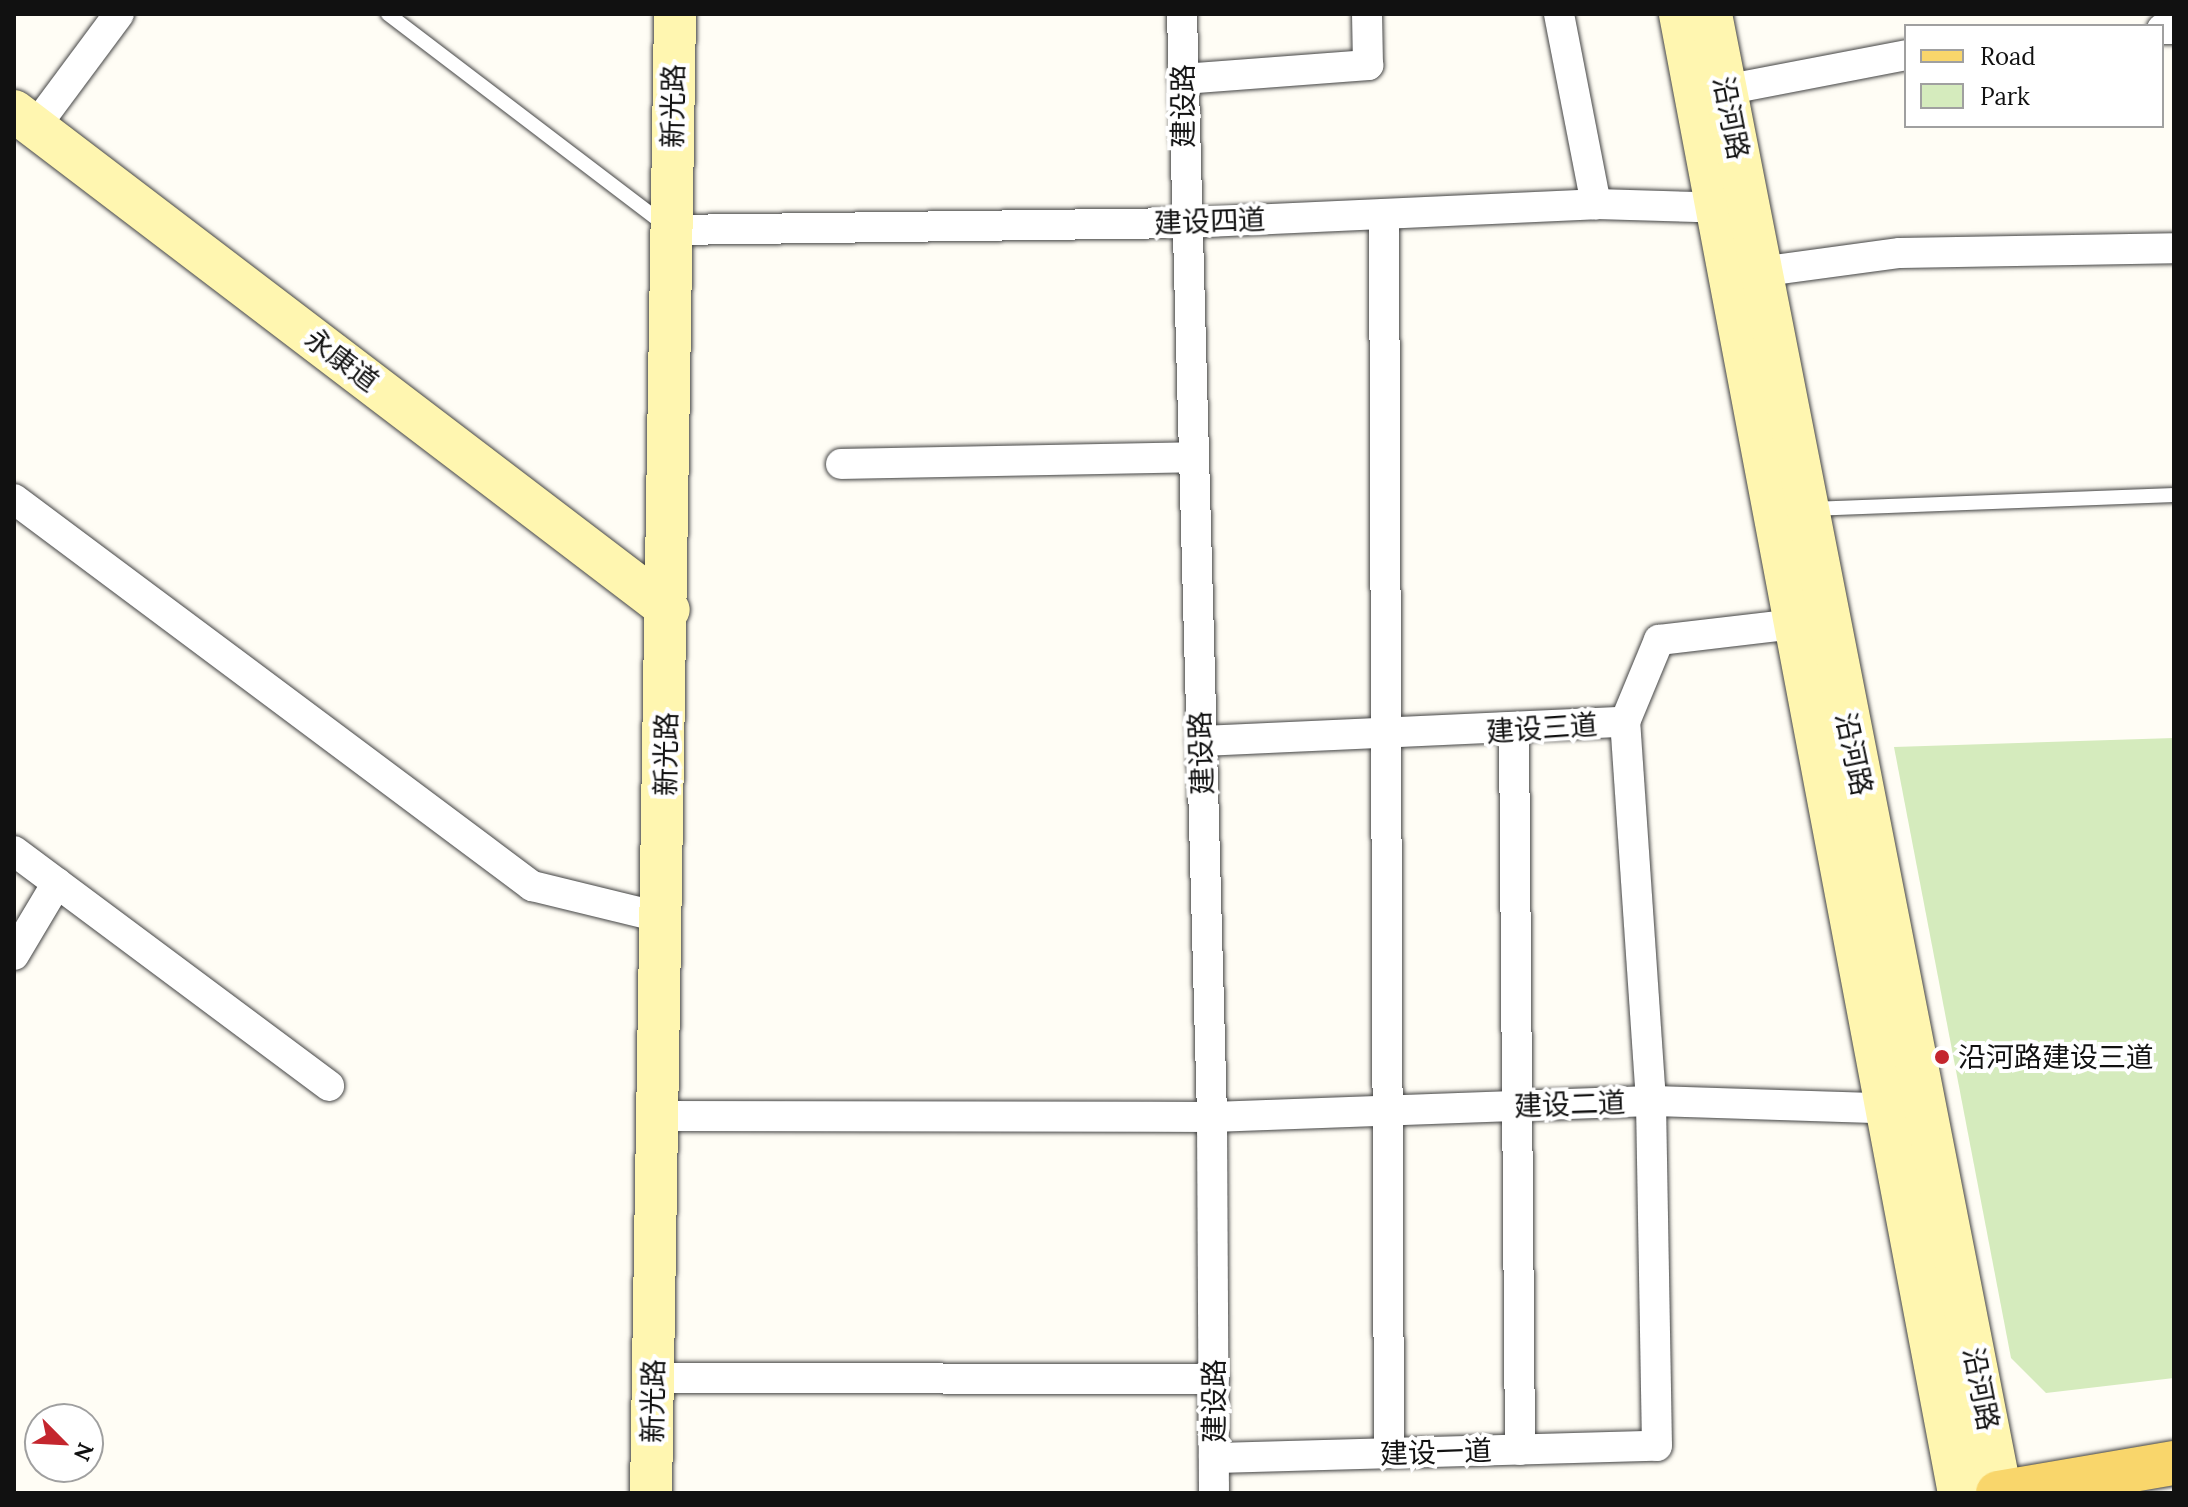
<!DOCTYPE html>
<meta charset="utf-8">
<style>
body{margin:0}
#map{position:relative;width:2188px;height:1507px;overflow:hidden;background:#fffdf5;font-family:Lora,"Noto Sans SC",serif}
div>[style]{position:absolute}
.green>*{inset:0;background:#d5ebbd}
.roads{filter:drop-shadow(0 0 2px #444) drop-shadow(0 0 2px #444)}
.lane>*{height:14px;margin:-7px;padding:0 7px;transform-origin:7px;border-radius:7px;background:#fff}
.street>*{height:30px;margin:-15px;padding:0 15px;transform-origin:15px;border-radius:15px;background:#fff}
.secondary>*{height:42px;margin:-21px;padding:0 21px;transform-origin:21px;border-radius:21px;background:#fff6b0}
.primary>*{height:44px;margin:-22px;padding:0 22px;transform-origin:22px;border-radius:22px;background:#f9d66b}
.dots>*{width:22px;height:22px;translate:-50% -50%;box-sizing:border-box;border:4px solid #fff;border-radius:50%}
span{translate:-50% -50%;white-space:nowrap;text-align:center;line-height:1.15;-webkit-text-stroke:8px #fff;paint-order:stroke}
.street-label{font-size:28px;color:#111}
.poi-label{font-size:28px;color:#111}
.left{translate:0 -50%;text-align:left}
.frame{position:absolute;inset:0;border:16px solid #111;pointer-events:none}
.legend{position:absolute;left:1904px;top:24px;width:260px;height:104px;box-sizing:border-box;background:#fff;border:2px solid #a0a0a0;margin:0;padding:10px 14px;list-style:none;font-size:24px;color:#111}
.legend li{display:flex;align-items:center;gap:16px;height:40px}
.legend b{width:40px;border:2px solid #a0a0a0}
.north{position:absolute;left:24px;top:1403px;width:80px;height:80px;box-sizing:border-box;background:#fff;border:2px solid #a0a0a0;border-radius:50%;rotate:114deg;font-size:22px;font-weight:700;line-height:32px;text-align:center;color:#111}
.north::after{content:'';display:block;margin:auto;width:28px;height:36px;background:#c4262e;clip-path:polygon(50% 0,100% 100%,50% 72%,0 100%)}
</style>
<div id="map">
<div class="green">
<div style="clip-path:polygon(2174px 738px,2174px 1378px,2046px 1393px,2011px 1358px,1894px 747px)"></div>
</div>
<div class="roads">
<div class="lane">
<div style="left:388px;top:14px;width:348px;rotate:37.3deg"></div>
<div style="left:1811px;top:509px;width:363px;rotate:-2.2deg"></div>
</div>
<div class="street">
<div style="left:1182px;top:14px;width:1103px;rotate:88.44deg"></div>
<div style="left:1212px;top:1117px;width:376px;rotate:89.7deg"></div>
<div style="left:1559px;top:14px;width:194px;rotate:79deg"></div>
<div style="left:2162px;top:29px;width:12px"></div>
<div style="left:1183px;top:79px;width:186px;rotate:-4.3deg"></div>
<div style="left:1368px;top:65px;width:51px;rotate:-91.1deg"></div>
<div style="left:1725px;top:90px;width:184px;rotate:-10.9deg"></div>
<div style="left:35px;top:127px;width:141px;rotate:-53.4deg"></div>
<div style="left:1384px;top:214px;width:1239px;rotate:89.77deg"></div>
<div style="left:672px;top:230px;width:512px;rotate:-0.78deg"></div>
<div style="left:1184px;top:223px;width:412px;rotate:-2.6deg"></div>
<div style="left:1596px;top:204px;width:138px;rotate:1.7deg"></div>
<div style="left:1759px;top:272px;width:142px;rotate:-7.7deg"></div>
<div style="left:1900px;top:253px;width:274px;rotate:-1deg"></div>
<div style="left:841px;top:464px;width:350px;rotate:-1.1deg"></div>
<div style="left:14px;top:499px;width:647px;rotate:36.76deg"></div>
<div style="left:532px;top:886px;width:135px;rotate:13.7deg"></div>
<div style="left:1514px;top:731px;width:719px;rotate:89.52deg"></div>
<div style="left:1201px;top:741px;width:424px;rotate:-2.6deg"></div>
<div style="left:1625px;top:722px;width:89px;rotate:-67.5deg"></div>
<div style="left:1659px;top:640px;width:155px;rotate:-6.7deg"></div>
<div style="left:14px;top:851px;width:393px;rotate:36.7deg"></div>
<div style="left:14px;top:955px;width:84px;rotate:-59.2deg"></div>
<div style="left:658px;top:1116px;width:554px;rotate:0.1deg"></div>
<div style="left:1212px;top:1117px;width:439px;rotate:-2.1deg"></div>
<div style="left:1651px;top:1101px;width:254px;rotate:1.8deg"></div>
<div style="left:653px;top:1378px;width:561px;rotate:0.1deg"></div>
<div style="left:1214px;top:1458px;width:443px;rotate:-1.6deg"></div>
<div style="left:1657px;top:1446px;width:345px;rotate:-91deg"></div>
<div style="left:1651px;top:1101px;width:380px;rotate:-93.9deg"></div>
</div>
<div class="secondary">
<div style="left:1680px;top:14px;width:1505px;rotate:79.32deg"></div>
<div style="left:1711px;top:14px;width:1507px;rotate:78.91deg"></div>
<div style="left:14px;top:111px;width:823px;rotate:37.3deg"></div>
<div style="left:651px;top:1493px;width:1479px;rotate:-89.07deg"></div>
</div>
<div class="primary">
<div style="left:1998px;top:1493px;width:179px;rotate:-9.7deg"></div>
</div>
</div>
<div class="dots">
<div style="left:1942px;top:1057px;background:#c4262e"></div>
</div>
<div class="street-label">
<span style="left:673px;top:106px;rotate:-89deg">新光路</span>
<span style="left:1183px;top:106px;rotate:-90deg">建设路</span>
<span style="left:1731px;top:118px;rotate:79deg">沿河路</span>
<span style="left:1210px;top:221px;rotate:-2deg">建设四道</span>
<span style="left:342px;top:360px;rotate:37deg">永康道</span>
<span style="left:1542px;top:728px;rotate:-4deg">建设三道</span>
<span style="left:1201px;top:753px;rotate:-92deg">建设路</span>
<span style="left:666px;top:754px;rotate:-89deg">新光路</span>
<span style="left:1854px;top:754px;rotate:78deg">沿河路</span>
<span style="left:1570px;top:1104px;rotate:-2deg">建设二道</span>
<span style="left:1981px;top:1389px;rotate:79deg">沿河路</span>
<span style="left:653px;top:1401px;rotate:-89deg">新光路</span>
<span style="left:1214px;top:1401px;rotate:-90deg">建设路</span>
<span style="left:1436px;top:1452px;rotate:-2deg">建设一道</span>
</div>
<div class="poi-label">
<span class="left" style="left:1958px;top:1057px">沿河路建设三道</span>
</div>
<div class="frame"></div>
<ul class="legend">
<li><b style="height:10px;background:#f9d66b"></b>Road</li>
<li><b style="height:22px;background:#d5ebbd"></b>Park</li>
</ul>
<div class="north">N</div>
</div>
